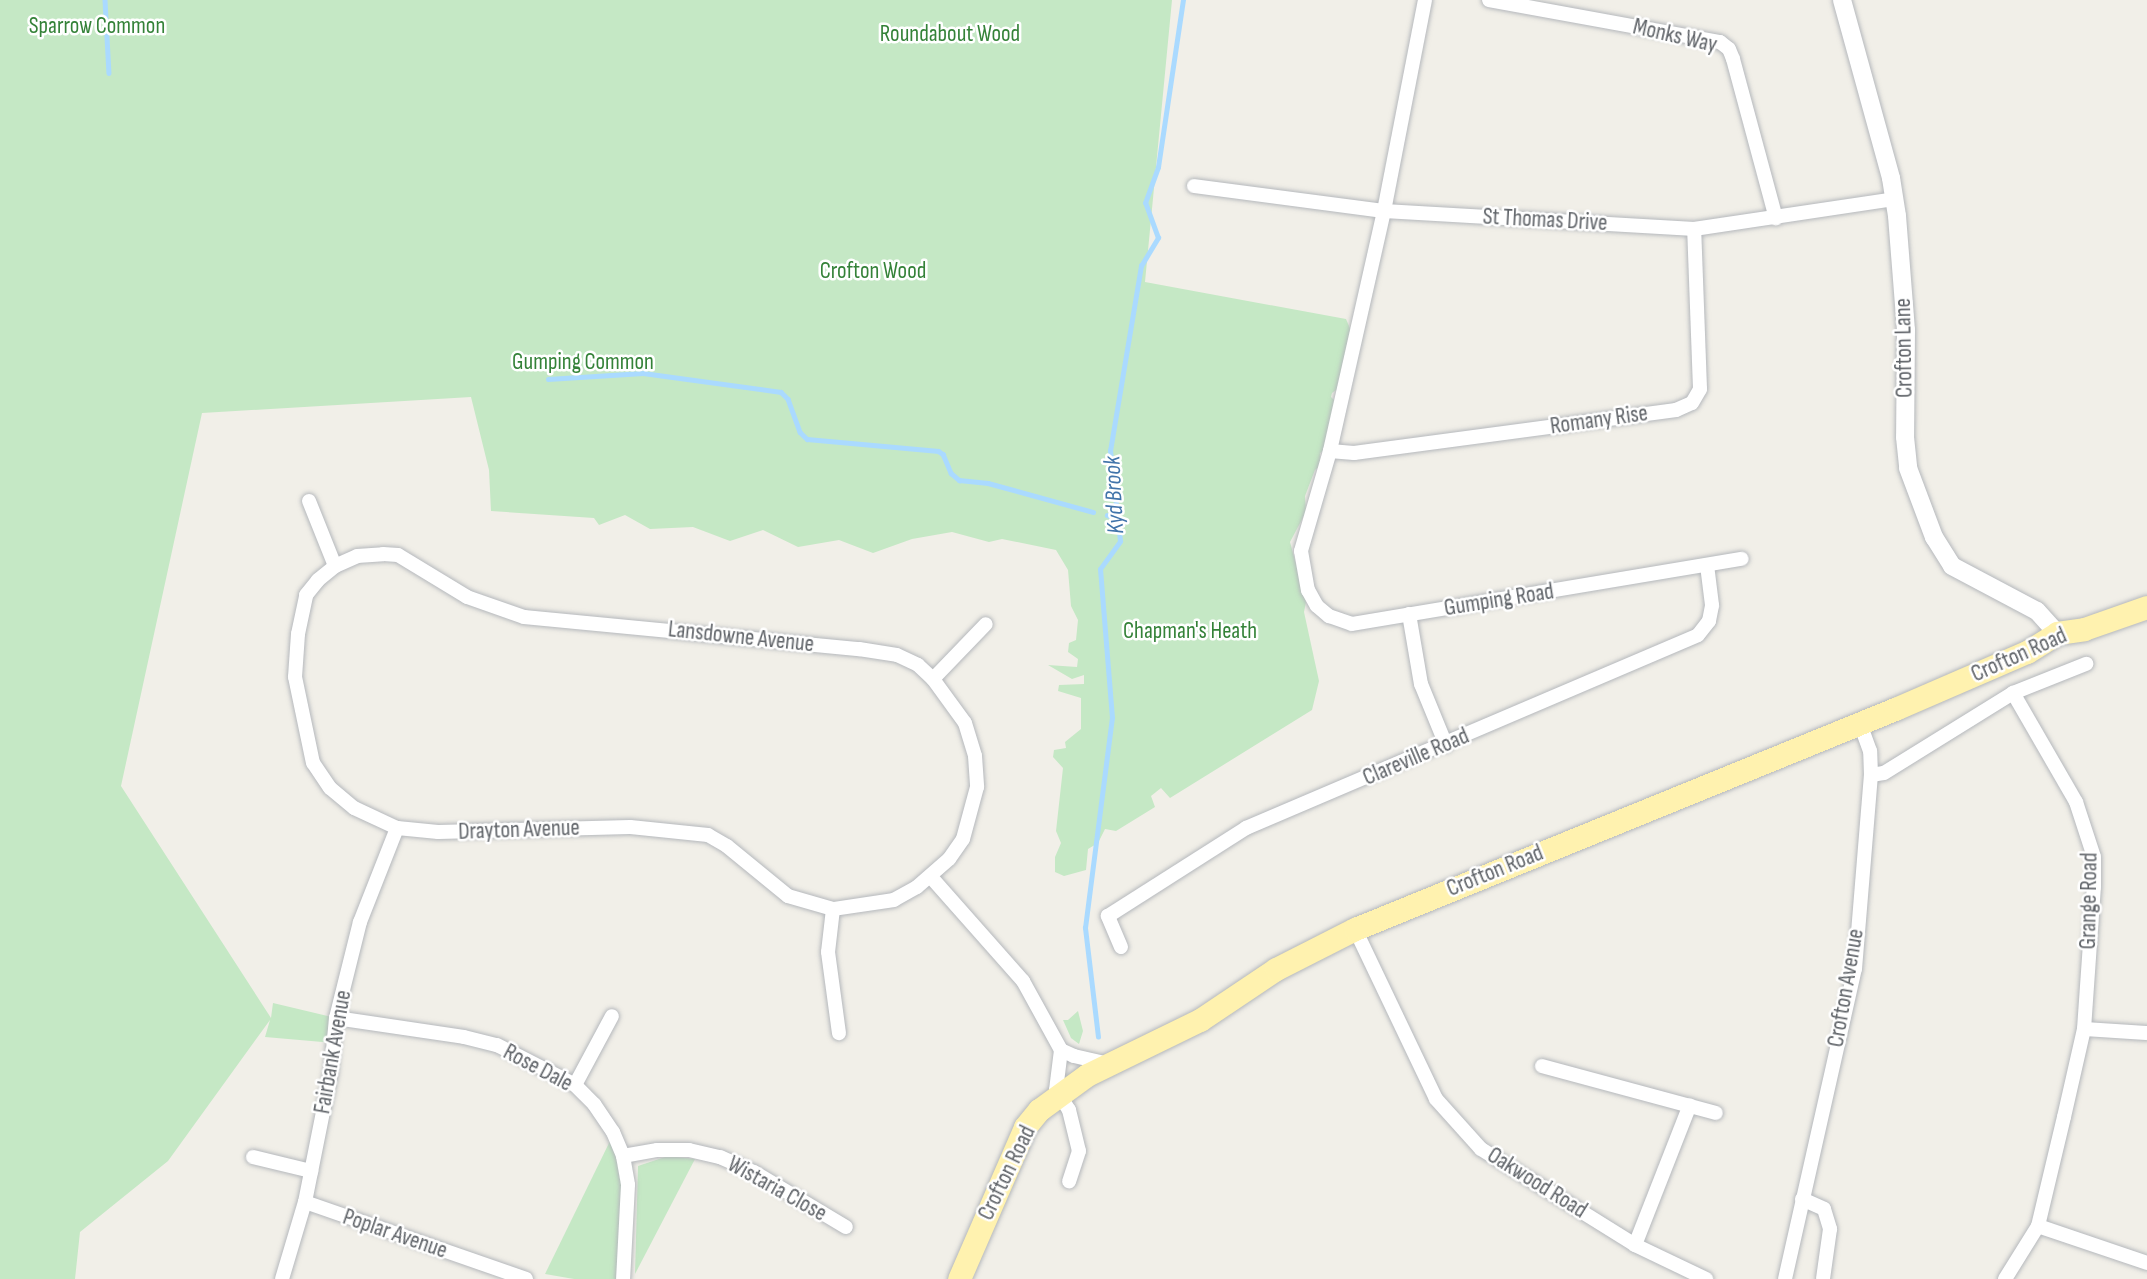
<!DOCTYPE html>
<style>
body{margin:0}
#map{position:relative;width:2147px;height:1279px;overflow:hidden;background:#f1efe8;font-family:"Sofia Sans Condensed",sans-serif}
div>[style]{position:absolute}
.green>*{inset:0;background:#c5e8c5}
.stream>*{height:4.5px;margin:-2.25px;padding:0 2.25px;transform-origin:2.25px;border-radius:2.25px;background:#aadaff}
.roads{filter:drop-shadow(0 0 2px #b5b8bc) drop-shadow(0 0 2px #b5b8bc)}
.minor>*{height:14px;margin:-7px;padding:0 7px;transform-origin:7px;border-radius:7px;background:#fff}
.tertiary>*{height:18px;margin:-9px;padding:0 9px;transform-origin:9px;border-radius:9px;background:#fff}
.primary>*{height:23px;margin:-11.5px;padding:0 11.5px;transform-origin:11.5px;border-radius:11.5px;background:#fff2af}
span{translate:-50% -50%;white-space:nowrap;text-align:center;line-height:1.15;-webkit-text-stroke:5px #fff;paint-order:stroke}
.park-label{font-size:23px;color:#348238}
.street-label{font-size:23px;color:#5f6368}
.water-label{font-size:24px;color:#4174aa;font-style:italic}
</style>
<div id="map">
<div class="green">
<div style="clip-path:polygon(0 0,1172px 0,1145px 282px,1346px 319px,1352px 333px,1339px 388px,1332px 393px,1331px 397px,1338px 404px,1325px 450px,1320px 453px,1320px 466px,1315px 470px,1305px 496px,1306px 512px,1290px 542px,1306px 602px,1304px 612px,1319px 681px,1312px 710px,1170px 798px,1161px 788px,1151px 796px,1155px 807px,1116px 831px,1105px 829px,1098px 843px,1088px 849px,1086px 870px,1064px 876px,1055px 872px,1055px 857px,1061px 843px,1056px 831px,1063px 768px,1053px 757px,1054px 750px,1066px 748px,1065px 742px,1081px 729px,1081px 698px,1058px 691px,1059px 685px,1084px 684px,1084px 675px,1072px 679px,1048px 665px,1077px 667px,1078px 659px,1068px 652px,1069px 643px,1076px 640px,1078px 620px,1071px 606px,1068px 570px,1056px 550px,1002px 539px,989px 542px,952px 532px,912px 539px,873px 553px,839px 540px,798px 547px,763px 530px,730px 541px,693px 527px,650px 529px,625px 515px,599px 525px,594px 518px,491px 511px,489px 470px,471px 397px,202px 413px,121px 786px,271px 1018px,273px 1003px,336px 1018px,334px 1043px,265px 1037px,270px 1020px,168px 1161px,80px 1232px,75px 1279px,0 1279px)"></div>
<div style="clip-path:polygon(1078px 1011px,1083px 1031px,1079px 1044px,1071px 1038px,1063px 1020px,1068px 1020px)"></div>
<div style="clip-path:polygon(611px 1139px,623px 1185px,616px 1279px,574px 1279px,545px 1274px)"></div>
<div style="clip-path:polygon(668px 1156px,695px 1159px,635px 1274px,638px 1166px)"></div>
</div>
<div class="stream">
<div style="left:105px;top:0;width:73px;rotate:86.9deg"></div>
<div style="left:548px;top:379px;width:95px;rotate:-3.6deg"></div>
<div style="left:643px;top:373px;width:139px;rotate:7.8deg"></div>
<div style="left:781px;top:392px;width:10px;rotate:45deg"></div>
<div style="left:788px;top:399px;width:35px;rotate:70deg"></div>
<div style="left:800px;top:432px;width:10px;rotate:45deg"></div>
<div style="left:807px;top:439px;width:132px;rotate:5.2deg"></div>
<div style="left:938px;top:451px;width:6px;rotate:31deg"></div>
<div style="left:943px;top:454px;width:21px;rotate:67deg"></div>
<div style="left:951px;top:473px;width:11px;rotate:41deg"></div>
<div style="left:959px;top:480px;width:29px;rotate:6deg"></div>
<div style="left:988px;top:483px;width:109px;rotate:15.4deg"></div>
<div style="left:1107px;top:515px;width:10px;rotate:17deg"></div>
<div style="left:1098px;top:1037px;width:110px;rotate:-96.8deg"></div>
<div style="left:1085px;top:928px;width:212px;rotate:-82.7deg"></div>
<div style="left:1112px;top:718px;width:149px;rotate:-94.6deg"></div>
<div style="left:1100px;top:569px;width:34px;rotate:-54deg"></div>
<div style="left:1120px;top:541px;width:91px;rotate:-96.3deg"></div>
<div style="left:1110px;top:451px;width:188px;rotate:-80.5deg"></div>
<div style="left:1141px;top:266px;width:33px;rotate:-59deg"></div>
<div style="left:1158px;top:238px;width:37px;rotate:-110deg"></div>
<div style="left:1145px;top:203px;width:38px;rotate:-70deg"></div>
<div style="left:1158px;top:167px;width:169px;rotate:-81.5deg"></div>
</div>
<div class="roads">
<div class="minor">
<div style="left:1425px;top:0;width:215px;rotate:101deg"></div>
<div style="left:1384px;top:211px;width:246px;rotate:102.7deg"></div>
<div style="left:1330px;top:451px;width:104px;rotate:106.2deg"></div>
<div style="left:1301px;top:551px;width:40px;rotate:80deg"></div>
<div style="left:1308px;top:590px;width:18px;rotate:61deg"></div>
<div style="left:1317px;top:606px;width:16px;rotate:40deg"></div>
<div style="left:1329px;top:616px;width:24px;rotate:19deg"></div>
<div style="left:1352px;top:624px;width:395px;rotate:-9.5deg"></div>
<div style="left:1489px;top:0;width:235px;rotate:10.3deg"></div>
<div style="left:1720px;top:42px;width:11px;rotate:38deg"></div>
<div style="left:1729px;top:49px;width:11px;rotate:68deg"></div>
<div style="left:1733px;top:59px;width:165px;rotate:74.9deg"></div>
<div style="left:1194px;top:186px;width:192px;rotate:7.5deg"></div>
<div style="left:1384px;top:211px;width:311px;rotate:3.3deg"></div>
<div style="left:1694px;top:229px;width:203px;rotate:-8.5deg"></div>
<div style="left:1330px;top:451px;width:24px;rotate:5deg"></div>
<div style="left:1354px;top:453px;width:325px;rotate:-7.6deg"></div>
<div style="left:1676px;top:410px;width:17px;rotate:-24deg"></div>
<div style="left:1692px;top:403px;width:16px;rotate:-60deg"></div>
<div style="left:1700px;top:389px;width:160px;rotate:-92.1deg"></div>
<div style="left:309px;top:501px;width:70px;rotate:68.2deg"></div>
<div style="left:383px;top:554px;width:15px;rotate:4deg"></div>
<div style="left:398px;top:555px;width:81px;rotate:31.3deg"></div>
<div style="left:467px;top:597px;width:60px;rotate:19.3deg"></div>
<div style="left:524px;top:617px;width:337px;rotate:5.5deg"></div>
<div style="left:859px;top:649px;width:38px;rotate:9deg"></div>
<div style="left:897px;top:655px;width:23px;rotate:25deg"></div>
<div style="left:918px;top:665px;width:21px;rotate:43deg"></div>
<div style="left:933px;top:679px;width:54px;rotate:54deg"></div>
<div style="left:965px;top:723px;width:34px;rotate:73deg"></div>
<div style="left:975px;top:756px;width:31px;rotate:86deg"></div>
<div style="left:977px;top:787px;width:54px;rotate:105.1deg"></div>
<div style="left:963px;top:839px;width:24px;rotate:125deg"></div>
<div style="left:949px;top:859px;width:43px;rotate:138.8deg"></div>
<div style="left:917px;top:887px;width:26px;rotate:151deg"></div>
<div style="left:894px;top:900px;width:62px;rotate:171.6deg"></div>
<div style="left:833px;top:909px;width:47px;rotate:-163.9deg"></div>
<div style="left:788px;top:896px;width:79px;rotate:-140.7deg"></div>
<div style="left:727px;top:846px;width:22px;rotate:-150deg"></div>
<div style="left:708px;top:835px;width:78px;rotate:-174.1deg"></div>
<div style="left:630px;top:827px;width:192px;rotate:178.5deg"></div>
<div style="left:438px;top:832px;width:41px;rotate:-174.4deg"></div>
<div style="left:397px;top:828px;width:47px;rotate:-155.1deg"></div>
<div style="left:354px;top:808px;width:31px;rotate:-140deg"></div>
<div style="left:330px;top:788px;width:30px;rotate:-124deg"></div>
<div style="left:313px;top:763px;width:88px;rotate:-101.8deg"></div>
<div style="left:295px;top:677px;width:43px;rotate:-86deg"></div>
<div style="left:298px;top:634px;width:40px;rotate:-78deg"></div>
<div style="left:306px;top:595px;width:19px;rotate:-51deg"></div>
<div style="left:318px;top:580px;width:22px;rotate:-39deg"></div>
<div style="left:335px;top:566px;width:24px;rotate:-24deg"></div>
<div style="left:357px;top:556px;width:26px;rotate:-4deg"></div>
<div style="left:1409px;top:614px;width:71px;rotate:80.3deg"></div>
<div style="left:1421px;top:684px;width:66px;rotate:67.7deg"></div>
<div style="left:933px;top:679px;width:76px;rotate:-46.1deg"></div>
<div style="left:1871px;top:775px;width:13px;rotate:-9deg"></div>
<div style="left:1884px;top:773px;width:152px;rotate:-31.8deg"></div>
<div style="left:2013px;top:693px;width:79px;rotate:-21.7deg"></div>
<div style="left:931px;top:877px;width:139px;rotate:48.5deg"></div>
<div style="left:1023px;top:981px;width:79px;rotate:61.2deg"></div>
<div style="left:1061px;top:1050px;width:14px;rotate:25deg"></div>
<div style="left:1074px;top:1056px;width:36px;rotate:13deg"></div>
<div style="left:833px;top:909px;width:43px;rotate:96.6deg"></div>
<div style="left:828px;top:952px;width:82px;rotate:82.3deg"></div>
<div style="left:1355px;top:929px;width:188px;rotate:64.5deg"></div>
<div style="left:1436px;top:1099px;width:67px;rotate:48deg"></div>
<div style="left:1481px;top:1149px;width:181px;rotate:31.9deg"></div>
<div style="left:1635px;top:1245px;width:79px;rotate:25.6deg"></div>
<div style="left:1121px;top:947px;width:34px;rotate:-113deg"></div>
<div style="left:1108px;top:916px;width:164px;rotate:-32.5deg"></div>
<div style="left:1246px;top:828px;width:491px;rotate:-23.1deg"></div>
<div style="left:1698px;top:635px;width:18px;rotate:-52deg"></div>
<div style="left:1709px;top:621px;width:16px;rotate:-79deg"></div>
<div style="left:1712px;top:605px;width:40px;rotate:-97.1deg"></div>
<div style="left:336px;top:1018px;width:129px;rotate:8.4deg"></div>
<div style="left:464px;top:1037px;width:34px;rotate:14deg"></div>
<div style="left:497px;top:1045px;width:88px;rotate:27.1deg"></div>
<div style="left:575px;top:1085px;width:27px;rotate:45deg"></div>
<div style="left:594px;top:1104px;width:34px;rotate:56deg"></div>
<div style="left:613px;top:1132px;width:26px;rotate:67deg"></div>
<div style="left:623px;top:1156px;width:29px;rotate:80deg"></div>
<div style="left:628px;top:1185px;width:94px;rotate:93deg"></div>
<div style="left:2084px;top:1029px;width:63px;rotate:3.6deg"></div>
<div style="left:1061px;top:1050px;width:40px;rotate:97.1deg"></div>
<div style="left:1056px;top:1090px;width:24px;rotate:57deg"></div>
<div style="left:1069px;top:1110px;width:42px;rotate:76.3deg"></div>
<div style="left:1079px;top:1151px;width:32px;rotate:108deg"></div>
<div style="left:1542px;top:1066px;width:180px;rotate:15.1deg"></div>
<div style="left:575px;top:1085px;width:78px;rotate:-61.8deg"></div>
<div style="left:623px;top:1156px;width:35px;rotate:-10deg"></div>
<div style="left:657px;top:1150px;width:32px"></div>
<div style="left:689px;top:1150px;width:32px;rotate:13deg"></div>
<div style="left:720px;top:1157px;width:37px;rotate:24deg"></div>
<div style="left:754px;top:1172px;width:107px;rotate:30.9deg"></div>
<div style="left:253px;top:1157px;width:60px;rotate:13.6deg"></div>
<div style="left:1802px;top:1199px;width:24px;rotate:24deg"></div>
<div style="left:1824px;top:1209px;width:21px;rotate:73deg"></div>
<div style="left:1830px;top:1229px;width:50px;rotate:98deg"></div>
<div style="left:305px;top:1202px;width:234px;rotate:19.2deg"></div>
<div style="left:2038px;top:1226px;width:115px;rotate:18.7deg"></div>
<div style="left:1635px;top:1245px;width:150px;rotate:-68.6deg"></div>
<div style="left:282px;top:1279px;width:80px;rotate:-73.4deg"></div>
<div style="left:305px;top:1202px;width:133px;rotate:-78.7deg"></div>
<div style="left:331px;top:1072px;width:54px;rotate:-84.7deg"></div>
<div style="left:336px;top:1018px;width:99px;rotate:-76deg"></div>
<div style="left:360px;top:922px;width:101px;rotate:-68.5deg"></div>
<div style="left:1785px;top:1279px;width:318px;rotate:-77.3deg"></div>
<div style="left:1855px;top:969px;width:195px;rotate:-85.3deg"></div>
<div style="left:1871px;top:775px;width:24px;rotate:-92deg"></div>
<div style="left:1870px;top:751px;width:30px;rotate:-110deg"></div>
<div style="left:2005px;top:1279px;width:62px;rotate:-58.1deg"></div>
<div style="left:2038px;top:1226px;width:112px;rotate:-76.6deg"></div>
<div style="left:2064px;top:1117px;width:90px;rotate:-77.2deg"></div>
<div style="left:2084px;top:1029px;width:142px;rotate:-86deg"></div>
<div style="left:2094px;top:887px;width:30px;rotate:-90deg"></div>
<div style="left:2094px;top:857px;width:58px;rotate:-108.1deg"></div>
<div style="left:2076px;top:802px;width:126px;rotate:-120deg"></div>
</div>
<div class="tertiary">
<div style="left:1842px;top:0;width:185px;rotate:74.6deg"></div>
<div style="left:1891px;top:178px;width:38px;rotate:81deg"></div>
<div style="left:1897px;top:216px;width:114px;rotate:85.5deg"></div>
<div style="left:1906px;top:330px;width:107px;rotate:90.5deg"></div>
<div style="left:1905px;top:437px;width:31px;rotate:84deg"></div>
<div style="left:1908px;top:468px;width:74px;rotate:69.4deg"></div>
<div style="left:1934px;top:537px;width:34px;rotate:58deg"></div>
<div style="left:1952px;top:566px;width:96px;rotate:27.9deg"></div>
<div style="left:2037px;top:611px;width:30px;rotate:48deg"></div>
</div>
<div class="primary">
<div style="left:959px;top:1279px;width:166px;rotate:-66.5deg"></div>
<div style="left:1025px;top:1127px;width:22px;rotate:-51deg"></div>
<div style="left:1039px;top:1110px;width:59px;rotate:-36.1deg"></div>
<div style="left:1087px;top:1075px;width:126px;rotate:-26deg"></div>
<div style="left:1200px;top:1020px;width:92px;rotate:-33.9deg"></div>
<div style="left:1276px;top:969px;width:89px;rotate:-26.9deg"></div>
<div style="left:1355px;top:929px;width:583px;rotate:-22.17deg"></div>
<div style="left:1895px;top:709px;width:144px;rotate:-23.4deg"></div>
<div style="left:2027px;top:652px;width:36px;rotate:-32deg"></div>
<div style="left:2057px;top:633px;width:27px;rotate:-8deg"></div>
<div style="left:2084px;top:629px;width:67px;rotate:-19.2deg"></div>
</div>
</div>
<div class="park-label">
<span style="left:97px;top:26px">Sparrow Common</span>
<span style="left:950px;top:34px">Roundabout Wood</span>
<span style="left:873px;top:271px">Crofton Wood</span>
<span style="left:583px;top:362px">Gumping Common</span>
<span style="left:1190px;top:631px">Chapman's Heath</span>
</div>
<div class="street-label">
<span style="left:1675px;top:36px;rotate:13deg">Monks Way</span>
<span style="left:1545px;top:220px;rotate:3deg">St Thomas Drive</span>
<span style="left:1904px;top:348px;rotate:-91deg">Crofton Lane</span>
<span style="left:1599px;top:420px;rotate:-8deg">Romany Rise</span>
<span style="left:1499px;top:600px;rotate:-9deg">Gumping Road</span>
<span style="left:741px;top:637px;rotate:6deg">Lansdowne Avenue</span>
<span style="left:2019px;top:655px;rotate:-24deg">Crofton Road</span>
<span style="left:1416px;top:757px;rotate:-23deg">Clareville Road</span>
<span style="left:519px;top:830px;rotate:-2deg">Drayton Avenue</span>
<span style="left:1495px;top:871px;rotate:-22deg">Crofton Road</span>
<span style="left:2089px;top:901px;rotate:-89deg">Grange Road</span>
<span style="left:1846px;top:988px;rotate:-80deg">Crofton Avenue</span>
<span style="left:333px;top:1052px;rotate:-80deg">Fairbank Avenue</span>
<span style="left:538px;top:1068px;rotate:28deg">Rose Dale</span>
<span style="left:1007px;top:1173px;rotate:-64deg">Crofton Road</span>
<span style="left:1537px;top:1183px;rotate:32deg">Oakwood Road</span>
<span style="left:777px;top:1189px;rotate:29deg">Wistaria Close</span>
<span style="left:395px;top:1234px;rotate:19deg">Poplar Avenue</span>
</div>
<div class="water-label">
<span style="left:1114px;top:495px;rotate:-93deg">Kyd Brook</span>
</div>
</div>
